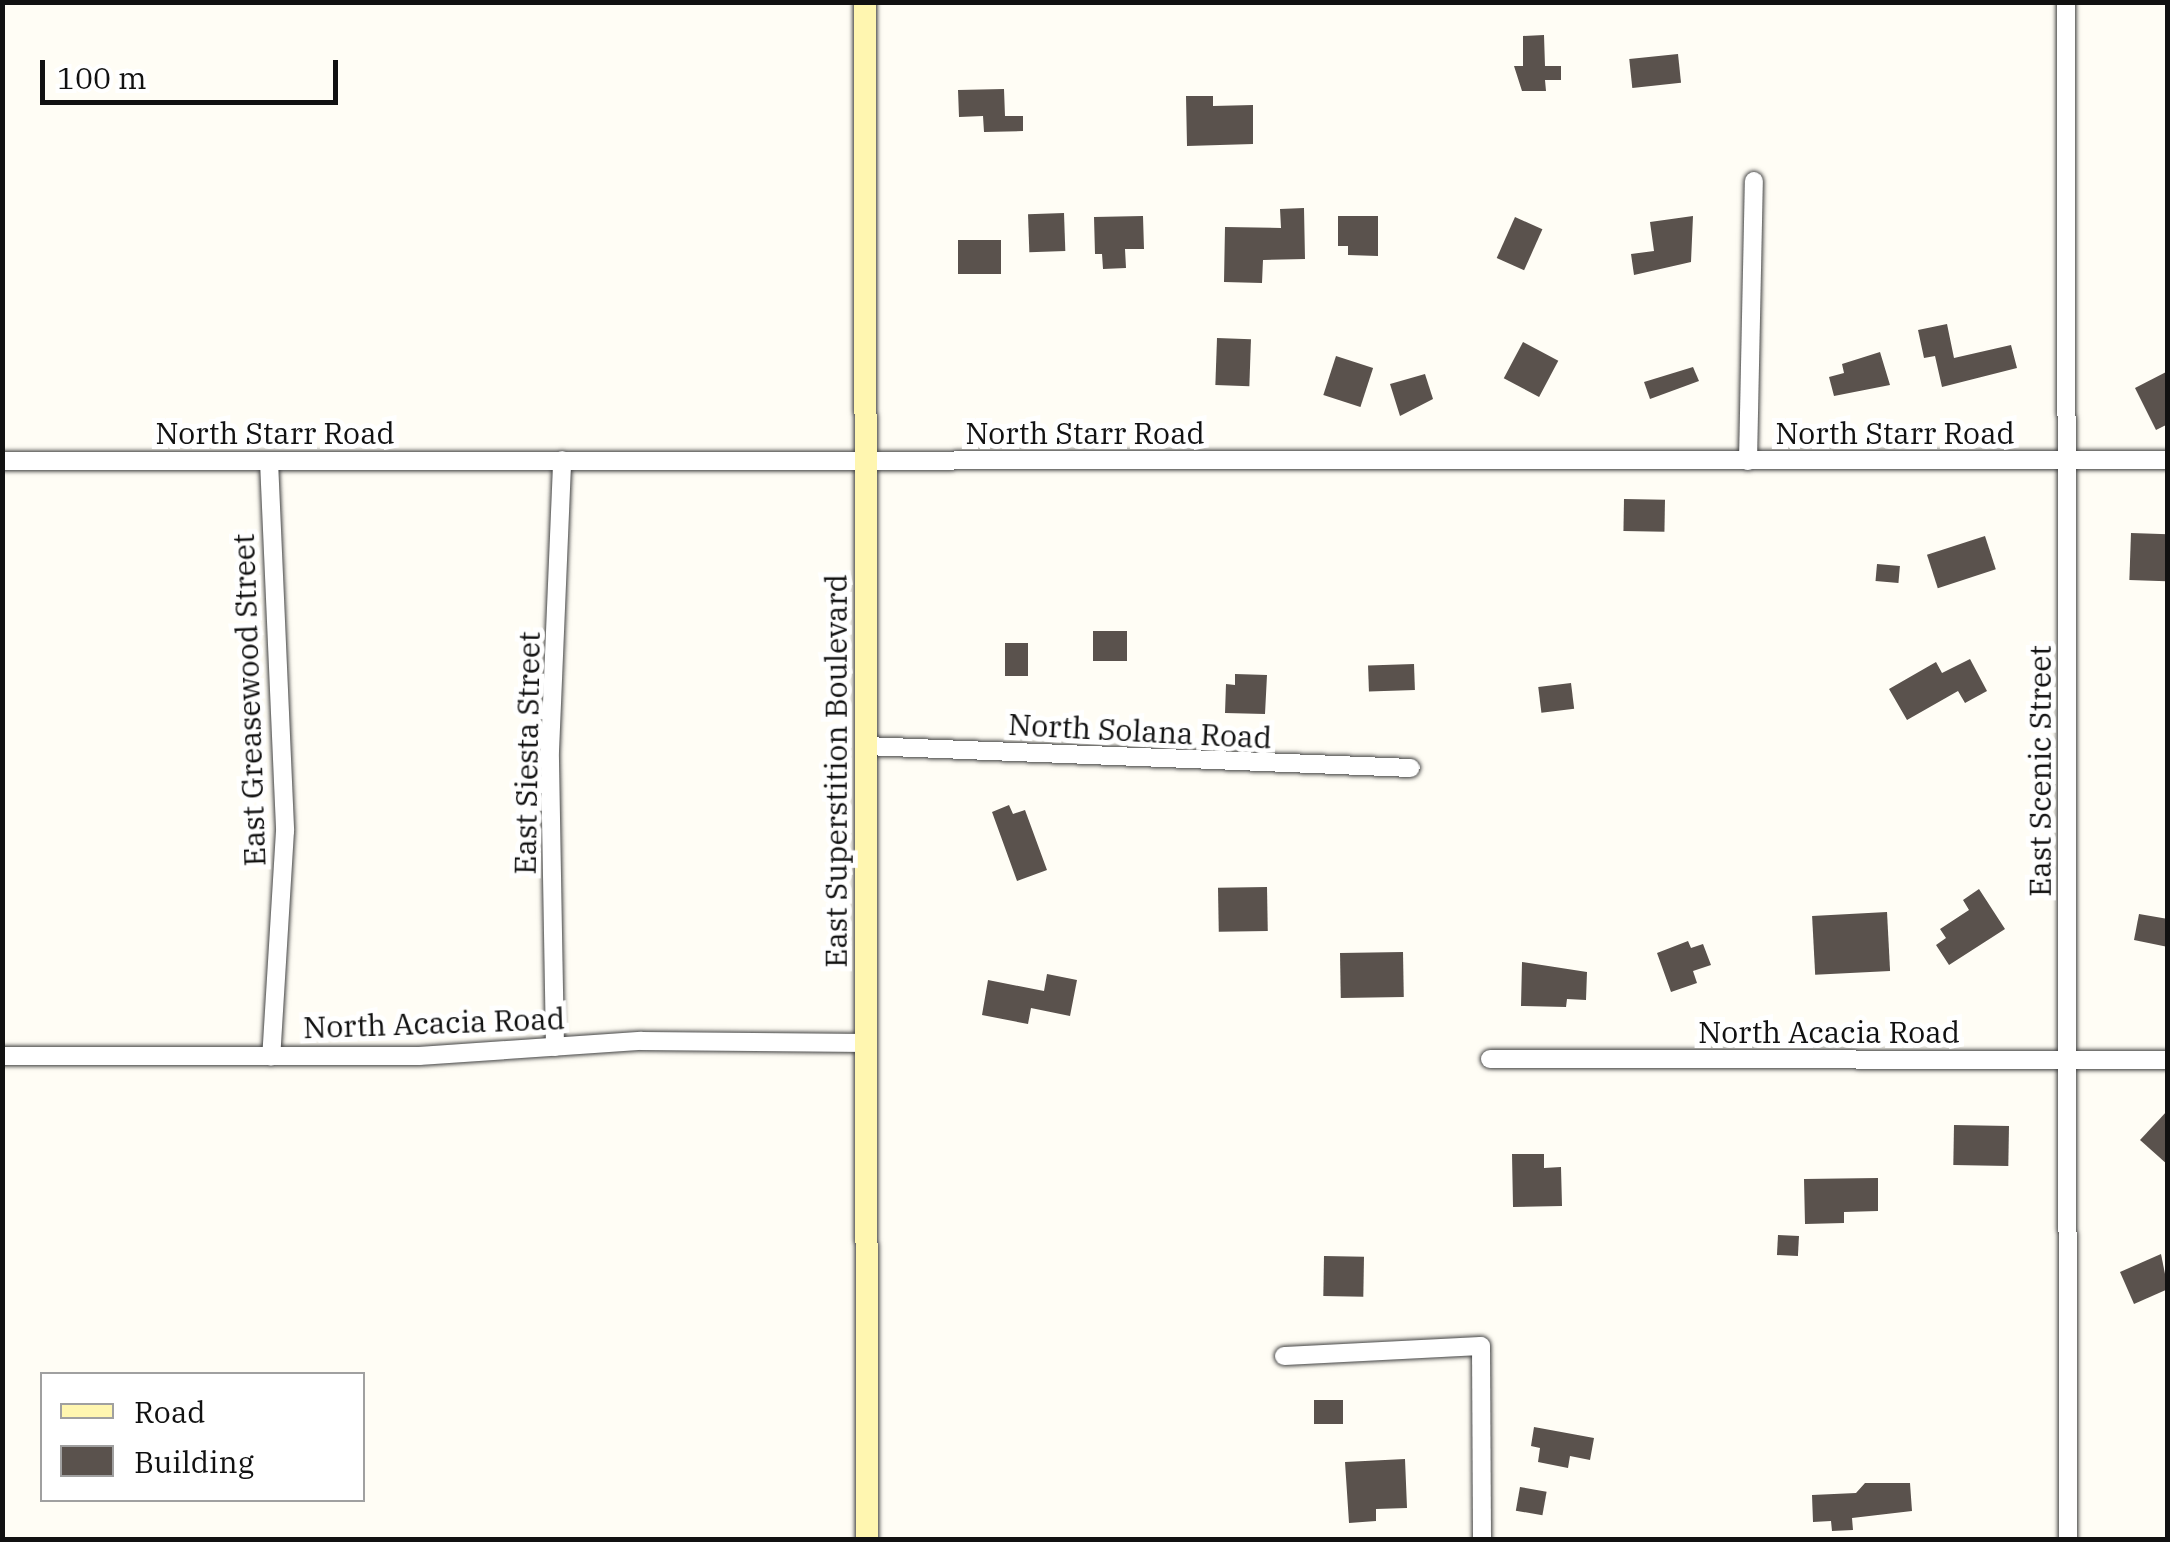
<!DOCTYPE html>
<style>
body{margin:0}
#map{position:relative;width:2170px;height:1542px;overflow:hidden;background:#fffdf5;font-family:"IBM Plex Serif",serif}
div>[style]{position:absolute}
.building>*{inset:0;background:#5a524d;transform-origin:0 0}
.roads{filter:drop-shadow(0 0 2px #444) drop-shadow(0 0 2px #444)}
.street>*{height:18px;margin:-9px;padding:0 9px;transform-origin:9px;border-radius:9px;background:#fff}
.secondary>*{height:22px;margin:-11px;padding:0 11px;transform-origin:11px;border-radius:11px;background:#fff6b0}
span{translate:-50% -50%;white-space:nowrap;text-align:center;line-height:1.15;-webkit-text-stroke:10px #fff;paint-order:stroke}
.street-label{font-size:30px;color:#111}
.frame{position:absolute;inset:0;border:5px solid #111;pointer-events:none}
.legend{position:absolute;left:40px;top:1372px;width:325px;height:130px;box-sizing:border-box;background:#fff;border:2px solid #a0a0a0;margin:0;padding:12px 18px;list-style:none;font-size:30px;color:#111}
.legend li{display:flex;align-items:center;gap:20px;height:50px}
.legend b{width:50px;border:2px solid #a0a0a0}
.scale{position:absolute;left:40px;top:60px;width:298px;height:45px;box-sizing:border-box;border:5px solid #111;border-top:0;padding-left:12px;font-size:30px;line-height:35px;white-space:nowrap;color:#111;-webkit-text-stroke:8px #fff;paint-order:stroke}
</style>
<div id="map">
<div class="building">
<div style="clip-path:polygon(1544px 35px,1545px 66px,1561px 66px,1561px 80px,1545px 80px,1546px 91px,1522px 91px,1514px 66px,1523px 66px,1523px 36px)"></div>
<div style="left:1678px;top:54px;width:29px;height:49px;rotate:84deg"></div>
<div style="clip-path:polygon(1004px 89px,1005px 116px,1023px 116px,1023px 131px,984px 132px,983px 116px,959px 117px,958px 90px)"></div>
<div style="clip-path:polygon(1186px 96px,1213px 96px,1213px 106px,1253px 105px,1253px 144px,1187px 146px)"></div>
<div style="clip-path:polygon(1304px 208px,1305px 259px,1263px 260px,1262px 283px,1224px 282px,1225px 227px,1281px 228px,1280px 209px)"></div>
<div style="left:1064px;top:213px;width:38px;height:36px;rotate:88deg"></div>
<div style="clip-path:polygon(1143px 216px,1144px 249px,1125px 249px,1126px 268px,1103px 269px,1102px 254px,1095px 254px,1094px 217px)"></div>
<div style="clip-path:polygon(1338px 216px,1378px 216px,1378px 256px,1348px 255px,1348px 246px,1338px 246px)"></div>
<div style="clip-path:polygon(1693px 216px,1691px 262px,1634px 275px,1631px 254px,1654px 251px,1650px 222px)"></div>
<div style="left:1515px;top:217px;width:30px;height:45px;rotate:24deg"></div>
<div style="left:958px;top:240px;width:43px;height:34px"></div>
<div style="clip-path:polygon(1947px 324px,1954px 358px,2011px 345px,2017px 368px,1942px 387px,1935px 356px,1924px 358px,1918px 330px)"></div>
<div style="left:1217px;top:338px;width:34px;height:47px;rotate:2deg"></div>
<div style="left:1523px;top:342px;width:40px;height:41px;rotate:28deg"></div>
<div style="clip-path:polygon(1880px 352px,1890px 385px,1834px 396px,1829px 377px,1844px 373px,1842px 364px)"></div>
<div style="left:1336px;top:356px;width:39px;height:41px;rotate:18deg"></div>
<div style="clip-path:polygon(1693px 367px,1699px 381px,1650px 399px,1644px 382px)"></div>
<div style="clip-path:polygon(2168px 371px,2168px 424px,2156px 430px,2135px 388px)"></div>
<div style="clip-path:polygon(1425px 374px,1433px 399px,1400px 416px,1390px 384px)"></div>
<div style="left:1624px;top:499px;width:41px;height:32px;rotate:1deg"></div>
<div style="left:2131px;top:533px;width:37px;height:47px;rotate:2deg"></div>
<div style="left:1985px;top:536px;width:35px;height:61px;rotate:72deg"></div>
<div style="left:1877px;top:564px;width:23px;height:17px;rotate:5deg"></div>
<div style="left:1093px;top:631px;width:34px;height:30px"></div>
<div style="left:1005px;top:643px;width:23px;height:33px"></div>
<div style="clip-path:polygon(1970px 659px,1987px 691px,1965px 703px,1958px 691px,1907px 720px,1889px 689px,1936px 662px,1942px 673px)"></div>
<div style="left:1414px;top:664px;width:26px;height:46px;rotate:88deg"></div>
<div style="clip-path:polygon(1235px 674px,1267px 675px,1265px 714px,1225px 713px,1226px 684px,1235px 685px)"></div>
<div style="left:1571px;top:683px;width:26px;height:33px;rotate:83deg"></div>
<div style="clip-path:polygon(1009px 805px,1013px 814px,1025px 810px,1047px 870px,1017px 881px,992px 812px)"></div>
<div style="left:1267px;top:887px;width:44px;height:49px;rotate:89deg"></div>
<div style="clip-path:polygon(1979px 889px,2005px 929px,1949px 965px,1936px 945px,1946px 938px,1940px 929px,1969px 910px,1963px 900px)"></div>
<div style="left:1887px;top:912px;width:59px;height:75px;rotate:87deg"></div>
<div style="clip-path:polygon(2139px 914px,2168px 919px,2168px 947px,2134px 940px)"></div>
<div style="clip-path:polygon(1688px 941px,1691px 948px,1703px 944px,1711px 965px,1693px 971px,1697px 983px,1671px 992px,1657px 953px)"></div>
<div style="left:1403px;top:952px;width:45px;height:63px;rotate:89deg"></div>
<div style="clip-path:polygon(1522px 962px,1587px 972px,1586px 1000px,1567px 999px,1566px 1007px,1521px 1006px)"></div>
<div style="clip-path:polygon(1047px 974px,1077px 980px,1070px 1016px,1031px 1008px,1028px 1024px,982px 1015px,988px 980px,1044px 991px)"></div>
<div style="clip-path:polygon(2168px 1110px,2168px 1165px,2140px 1140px)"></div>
<div style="left:1954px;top:1125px;width:55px;height:40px;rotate:1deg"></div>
<div style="clip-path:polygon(1512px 1154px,1544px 1154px,1544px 1168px,1561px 1167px,1562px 1206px,1513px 1207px)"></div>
<div style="clip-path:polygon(1878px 1178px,1878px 1211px,1844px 1212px,1844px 1223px,1805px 1224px,1804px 1179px)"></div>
<div style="left:1778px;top:1235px;width:21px;height:20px;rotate:3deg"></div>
<div style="clip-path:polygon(2161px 1254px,2168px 1289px,2134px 1304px,2120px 1272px)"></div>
<div style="left:1324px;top:1256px;width:40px;height:40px;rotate:1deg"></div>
<div style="left:1314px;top:1400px;width:29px;height:24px"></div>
<div style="clip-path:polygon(1534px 1427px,1594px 1438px,1590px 1460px,1570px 1456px,1568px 1468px,1538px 1462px,1540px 1448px,1531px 1446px)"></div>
<div style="clip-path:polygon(1405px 1459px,1407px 1508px,1376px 1509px,1376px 1521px,1349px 1523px,1345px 1462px)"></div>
<div style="clip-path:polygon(1865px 1483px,1910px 1483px,1912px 1511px,1852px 1518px,1853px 1530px,1832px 1531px,1831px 1521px,1813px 1522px,1812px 1495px,1856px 1493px)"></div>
<div style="left:1520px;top:1487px;width:27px;height:24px;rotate:10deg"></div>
</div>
<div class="roads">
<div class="street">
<div style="left:2066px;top:2px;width:1538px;rotate:89.93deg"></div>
<div style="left:2px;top:461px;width:2166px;rotate:-0.03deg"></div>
<div style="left:269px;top:461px;width:370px;rotate:87.5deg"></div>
<div style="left:285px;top:831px;width:226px;rotate:93.5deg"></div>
<div style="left:1748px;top:461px;width:280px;rotate:-88.8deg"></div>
<div style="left:866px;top:746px;width:545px;rotate:2.31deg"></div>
<div style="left:555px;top:1047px;width:296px;rotate:-91deg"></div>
<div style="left:550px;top:751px;width:291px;rotate:-87.6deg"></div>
<div style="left:2px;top:1056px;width:417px"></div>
<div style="left:419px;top:1056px;width:223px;rotate:-3.9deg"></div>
<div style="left:641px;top:1041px;width:226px;rotate:0.5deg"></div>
<div style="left:1490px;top:1059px;width:678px;rotate:0.08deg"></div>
<div style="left:1284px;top:1356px;width:197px;rotate:-2.9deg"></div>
<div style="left:1481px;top:1346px;width:194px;rotate:89.7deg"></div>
</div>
<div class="secondary">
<div style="left:865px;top:2px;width:1538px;rotate:89.93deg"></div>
</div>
</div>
<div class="street-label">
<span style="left:275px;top:433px">North Starr Road</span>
<span style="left:1085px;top:433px">North Starr Road</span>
<span style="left:1895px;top:433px">North Starr Road</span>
<span style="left:249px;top:700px;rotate:-92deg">East Greasewood Street</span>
<span style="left:1140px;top:731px;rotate:3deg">North Solana Road</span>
<span style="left:527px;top:753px;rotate:-89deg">East Siesta Street</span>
<span style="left:836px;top:771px;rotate:-90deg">East Superstition Boulevard</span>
<span style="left:2040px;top:771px;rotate:-90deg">East Scenic Street</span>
<span style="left:434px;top:1023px;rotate:-2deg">North Acacia Road</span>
<span style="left:1829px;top:1032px">North Acacia Road</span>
</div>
<div class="frame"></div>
<ul class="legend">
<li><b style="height:12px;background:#fff6b0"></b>Road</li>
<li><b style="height:28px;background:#5a524d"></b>Building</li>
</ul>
<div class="scale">100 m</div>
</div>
